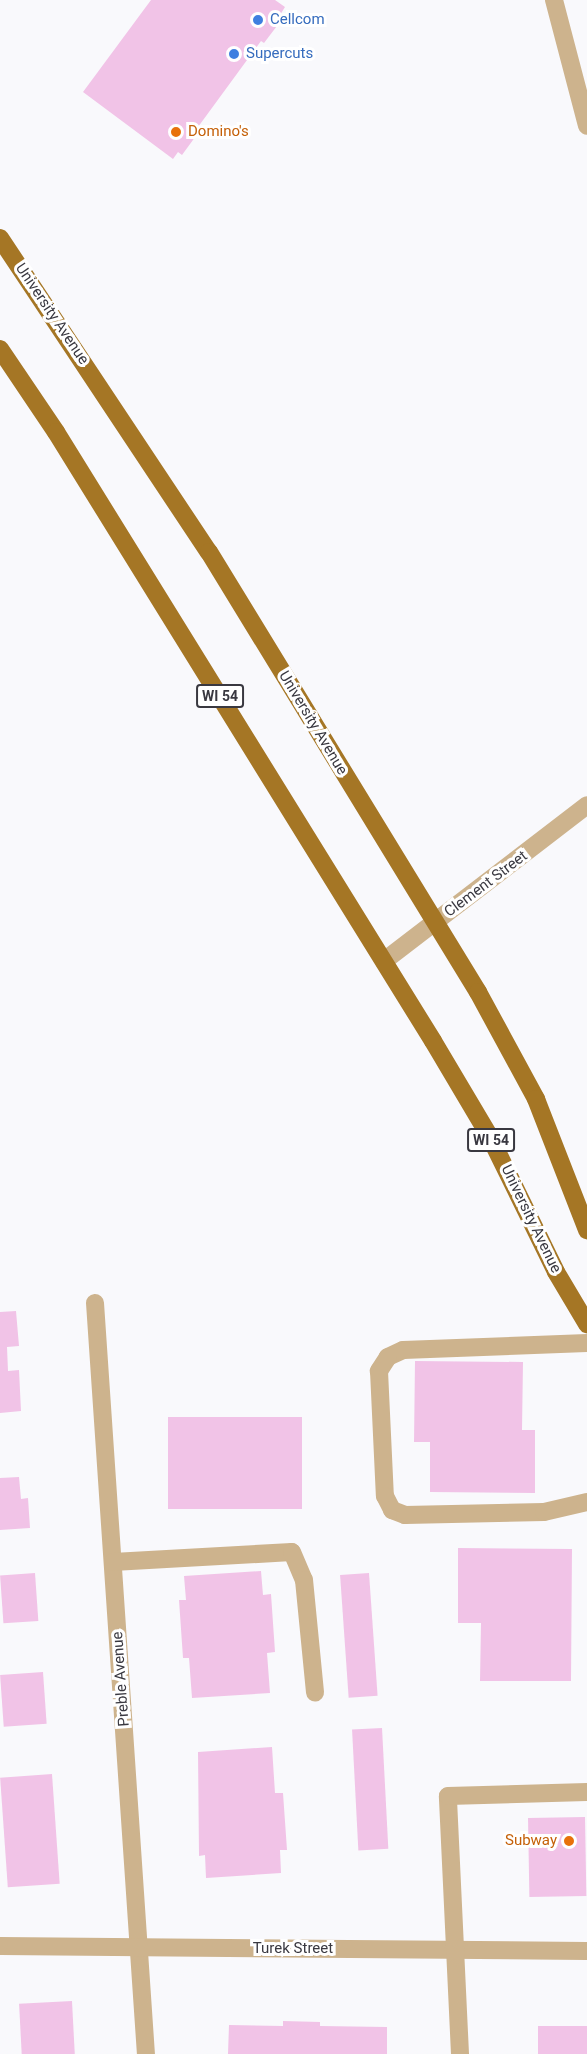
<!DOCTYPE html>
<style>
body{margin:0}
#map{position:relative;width:587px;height:2054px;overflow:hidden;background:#f9f9fc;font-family:Roboto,sans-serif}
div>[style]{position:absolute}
.building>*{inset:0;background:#f1c3e7;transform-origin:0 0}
.minor>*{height:18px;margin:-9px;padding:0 9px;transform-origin:9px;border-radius:9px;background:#cdb38d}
.major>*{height:18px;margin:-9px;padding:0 9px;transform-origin:9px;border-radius:9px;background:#a57625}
.dots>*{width:16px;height:16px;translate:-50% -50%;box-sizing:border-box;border:3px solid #fff;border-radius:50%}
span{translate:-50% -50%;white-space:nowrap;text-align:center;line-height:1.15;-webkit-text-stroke:6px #fff;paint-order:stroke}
.shield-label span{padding:2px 4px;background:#fff;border:2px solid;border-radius:4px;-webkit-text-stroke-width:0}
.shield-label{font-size:14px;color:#393840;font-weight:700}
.shop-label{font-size:15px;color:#366cbe}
.left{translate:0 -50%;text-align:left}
.food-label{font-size:15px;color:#c56008}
.right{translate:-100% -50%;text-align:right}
.street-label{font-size:15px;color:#393840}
</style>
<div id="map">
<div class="building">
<div style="clip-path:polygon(151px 0,275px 0,285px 7px,280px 15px,283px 18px,264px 43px,261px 41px,198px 127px,201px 129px,182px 155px,178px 152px,173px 159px,83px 92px)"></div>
<div style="clip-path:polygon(16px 1311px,19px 1346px,7px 1347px,8px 1371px,19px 1370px,21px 1411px,0 1413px,0 1312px)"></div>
<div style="clip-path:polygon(415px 1361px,523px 1362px,522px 1430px,535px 1430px,535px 1493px,430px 1492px,430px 1442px,414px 1442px)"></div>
<div style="left:302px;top:1417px;width:92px;height:134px;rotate:90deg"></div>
<div style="clip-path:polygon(19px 1477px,21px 1499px,28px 1498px,30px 1528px,0 1530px,0 1478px)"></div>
<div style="clip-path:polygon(458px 1548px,572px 1549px,571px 1681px,480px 1681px,481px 1623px,458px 1623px)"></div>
<div style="clip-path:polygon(261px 1571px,263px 1595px,271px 1594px,275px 1652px,267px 1653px,270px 1693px,192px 1698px,189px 1658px,183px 1658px,179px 1600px,186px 1600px,184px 1576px)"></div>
<div style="left:35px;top:1573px;width:48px;height:35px;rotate:86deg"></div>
<div style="left:369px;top:1573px;width:123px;height:29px;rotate:86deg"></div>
<div style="left:43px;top:1672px;width:52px;height:43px;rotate:86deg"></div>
<div style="left:382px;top:1728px;width:121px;height:30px;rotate:87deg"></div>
<div style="clip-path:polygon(272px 1747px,275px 1793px,283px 1793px,287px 1850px,280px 1850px,281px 1873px,206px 1878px,205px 1855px,199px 1856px,198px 1752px)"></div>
<div style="left:52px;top:1774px;width:110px;height:52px;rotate:86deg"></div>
<div style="left:585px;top:1817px;width:79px;height:57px;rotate:89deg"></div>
<div style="left:72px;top:2001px;width:53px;height:53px;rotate:87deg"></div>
<div style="clip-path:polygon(283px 2021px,320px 2022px,320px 2026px,387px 2027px,387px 2054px,228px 2054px,229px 2025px,283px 2026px)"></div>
<div style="left:587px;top:2026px;width:28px;height:49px;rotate:90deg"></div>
</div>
<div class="minor">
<div style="left:554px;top:0;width:130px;rotate:75.3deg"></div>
<div style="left:384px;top:961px;width:256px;rotate:-37.5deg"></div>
<div style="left:95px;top:1303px;width:753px;rotate:86.12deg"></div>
<div style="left:587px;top:1343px;width:184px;rotate:177.8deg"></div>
<div style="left:403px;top:1350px;width:17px;rotate:155deg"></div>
<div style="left:388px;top:1357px;width:17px;rotate:123deg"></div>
<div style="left:379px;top:1371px;width:125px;rotate:87.3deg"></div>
<div style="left:385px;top:1496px;width:16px;rotate:63deg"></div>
<div style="left:392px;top:1510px;width:14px;rotate:21deg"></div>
<div style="left:405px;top:1515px;width:139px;rotate:-1.2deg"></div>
<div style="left:544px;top:1512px;width:44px;rotate:-13.1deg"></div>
<div style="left:113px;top:1562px;width:179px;rotate:-3.2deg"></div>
<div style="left:292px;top:1552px;width:30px;rotate:67deg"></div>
<div style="left:304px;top:1580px;width:113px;rotate:84.4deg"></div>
<div style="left:0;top:1946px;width:587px;rotate:0.49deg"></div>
<div style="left:460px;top:2054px;width:258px;rotate:-92.7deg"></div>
<div style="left:448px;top:1796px;width:139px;rotate:-1.6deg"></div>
</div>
<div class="major">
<div style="left:0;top:238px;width:377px;rotate:56.4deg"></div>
<div style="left:209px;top:552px;width:516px;rotate:58.56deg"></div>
<div style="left:478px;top:992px;width:122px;rotate:61.5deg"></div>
<div style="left:536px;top:1099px;width:141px;rotate:68.7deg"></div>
<div style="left:0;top:349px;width:100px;rotate:56deg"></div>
<div style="left:56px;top:432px;width:716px;rotate:58.24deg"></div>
<div style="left:433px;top:1041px;width:112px;rotate:59.3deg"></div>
<div style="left:490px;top:1137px;width:150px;rotate:63.9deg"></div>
<div style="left:556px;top:1272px;width:61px;rotate:59.2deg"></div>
</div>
<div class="dots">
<div style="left:258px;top:20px;background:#3f7fe0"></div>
<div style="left:234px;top:54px;background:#3f7fe0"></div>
<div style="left:176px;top:132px;background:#e8710a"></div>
<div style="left:569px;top:1841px;background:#e8710a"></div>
</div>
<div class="shield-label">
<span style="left:220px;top:696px">WI 54</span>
<span style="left:491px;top:1140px">WI 54</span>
</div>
<div class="shop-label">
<span class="left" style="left:270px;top:20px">Cellcom</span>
<span class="left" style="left:246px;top:54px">Supercuts</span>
</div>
<div class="food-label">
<span class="left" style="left:188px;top:132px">Domino's</span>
<span class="right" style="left:557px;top:1841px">Subway</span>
</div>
<div class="street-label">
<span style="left:52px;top:314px;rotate:56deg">University Avenue</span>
<span style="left:313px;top:723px;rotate:59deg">University Avenue</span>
<span style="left:486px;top:884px;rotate:-37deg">Clement Street</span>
<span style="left:531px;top:1219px;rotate:64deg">University Avenue</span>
<span style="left:121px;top:1679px;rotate:-94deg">Preble Avenue</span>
<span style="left:293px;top:1949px">Turek Street</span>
</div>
</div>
